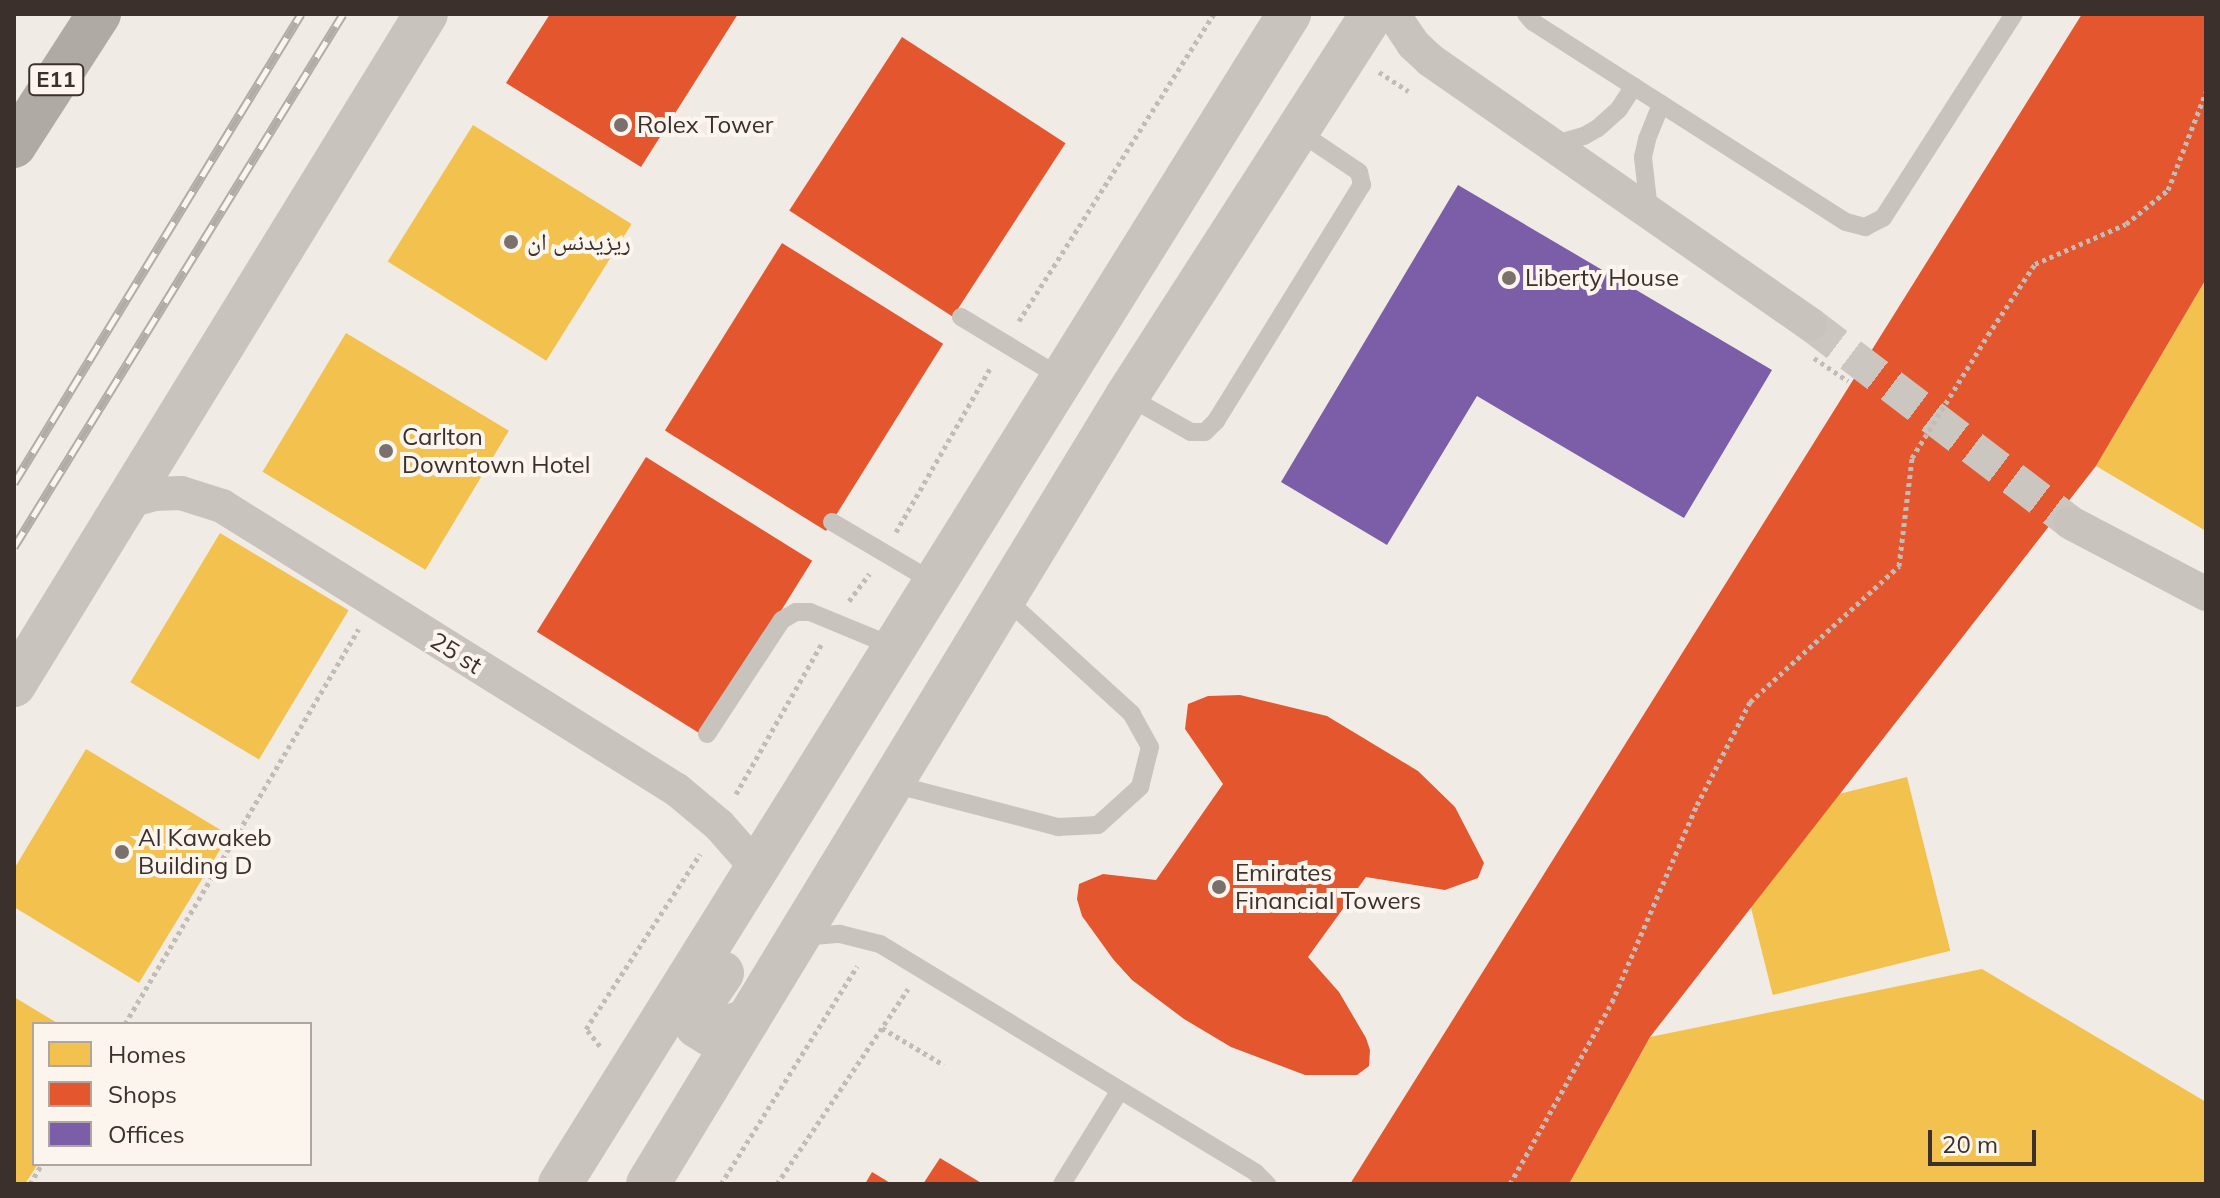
<!DOCTYPE html>
<meta charset="utf-8">
<style>
body{margin:0}
#map{position:relative;width:2220px;height:1198px;overflow:hidden;background:#f0ebe5;font-family:Mulish,"Noto Naskh Arabic",sans-serif}
div>[style]{position:absolute}
.homes>*{inset:0;background:#f2c14e;transform-origin:0 0}
.shops>*{inset:0;background:#e4572e;transform-origin:0 0}
.offices>*{inset:0;background:#7b5ea7}
.minor-tunnel>*{height:34px;margin-top:-17px;transform-origin:0;background:repeating-linear-gradient(90deg,#ccc6c0 0 34px,transparent 0 51px)}
.path>*{height:5px;margin-top:-2.5px;transform-origin:0;background:repeating-linear-gradient(90deg,#c2bbb6 0 4px,transparent 0 8px)}
.service>*{height:18px;margin:-9px;padding:0 9px;transform-origin:9px;border-radius:9px;background:#c9c3be}
.minor>*{height:34px;margin:-17px;padding:0 17px;transform-origin:17px;border-radius:17px;background:#c9c3be}
.tertiary>*{height:44px;margin:-22px;padding:0 22px;transform-origin:22px;border-radius:22px;background:#c9c3be}
.motorway>*{height:44px;margin:-22px;padding:0 22px;transform-origin:22px;border-radius:22px;background:#afaaa4}
.rail>*{height:9px;margin-top:-4.5px;transform-origin:0;background:repeating-linear-gradient(90deg,#fbf5ee 0 18px,#b1aca8 0 36px);box-sizing:border-box;border-block:2px solid #b1aca8}
.dots>*{width:22px;height:22px;translate:-50% -50%;box-sizing:border-box;border:4px solid #fbf5ee;border-radius:50%}
span{translate:-50% -50%;white-space:nowrap;text-align:center;line-height:1.15;-webkit-text-stroke:8px #fbf5ee;paint-order:stroke}
.shield-label span{padding:2px 6px;background:#fbf5ee;border:2px solid;border-radius:6px;-webkit-text-stroke-width:0}
.shield-label{font-size:22px;color:#3b302b;font-weight:700}
.poi-label{font-size:24px;color:#3b302b}
.left{translate:0 -50%;text-align:left}
.street-label{font-size:24px;color:#3b302b}
.frame{position:absolute;inset:0;border:16px solid #3b302b;pointer-events:none}
.legend{position:absolute;left:32px;top:1022px;width:280px;height:144px;box-sizing:border-box;background:#fbf5ee;border:2px solid #aea6a0;margin:0;padding:10px 14px;list-style:none;font-size:24px;color:#3b302b}
.legend li{display:flex;align-items:center;gap:16px;height:40px}
.legend b{width:40px;border:2px solid #aea6a0}
.scale{position:absolute;left:1928px;top:1130px;width:108px;height:36px;box-sizing:border-box;border:4px solid #3b302b;border-top:0;padding-left:10px;font-size:24px;line-height:28px;white-space:nowrap;color:#3b302b;-webkit-text-stroke:6px #fbf5ee;paint-order:stroke}
</style>
<div id="map">
<div class="homes">
<div style="clip-path:polygon(2136px 14px,2157px 14px,2146px 72px,2122px 84px)"></div>
<div style="clip-path:polygon(2143px 94px,2122px 181px,2050px 240px,2055px 214px,2101px 171px,2110px 151px,2120px 104px)"></div>
<div style="left:473px;top:125px;width:187px;height:161px;rotate:32deg"></div>
<div style="clip-path:polygon(2206px 279px,2206px 531px,2096px 466px)"></div>
<div style="left:346px;top:333px;width:190px;height:162px;rotate:31deg"></div>
<div style="left:220px;top:533px;width:150px;height:174px;rotate:31deg"></div>
<div style="clip-path:polygon(86px 749px,229px 835px,139px 983px,14px 907px,14px 869px)"></div>
<div style="left:1907px;top:777px;width:179px;height:183px;rotate:76deg"></div>
<div style="clip-path:polygon(1982px 969px,2206px 1102px,2206px 1184px,1569px 1184px,1650px 1037px)"></div>
<div style="clip-path:polygon(14px 997px,59px 1024px,34px 1024px,34px 1164px,38px 1164px,25px 1184px,14px 1184px)"></div>
</div>
<div class="shops">
<div style="clip-path:polygon(550px 14px,738px 14px,641px 167px,506px 83px)"></div>
<div style="clip-path:polygon(2082px 14px,2206px 14px,2206px 279px,2096px 466px,1650px 1037px,1569px 1184px,1350px 1184px)"></div>
<div style="left:902px;top:37px;width:195px;height:207px;rotate:33deg"></div>
<div style="left:782px;top:243px;width:190px;height:221px;rotate:32deg"></div>
<div style="left:646px;top:457px;width:196px;height:206px;rotate:32deg"></div>
<div style="clip-path:polygon(1240px 695px,1327px 716px,1418px 771px,1455px 807px,1484px 863px,1478px 878px,1445px 890px,1366px 877px,1308px 957px,1339px 992px,1366px 1038px,1370px 1050px,1369px 1066px,1357px 1075px,1305px 1075px,1231px 1047px,1184px 1019px,1132px 980px,1113px 959px,1082px 916px,1077px 899px,1079px 884px,1103px 874px,1156px 880px,1223px 784px,1185px 729px,1188px 704px,1208px 696px)"></div>
<div style="clip-path:polygon(940px 1158px,983px 1184px,923px 1184px)"></div>
<div style="clip-path:polygon(872px 1172px,892px 1184px,865px 1184px)"></div>
</div>
<div class="offices">
<div style="clip-path:polygon(1458px 185px,1772px 370px,1684px 518px,1477px 396px,1387px 545px,1281px 482px)"></div>
</div>
<div class="minor-tunnel">
<div style="left:1810px;top:324px;width:328px;rotate:37.3deg"></div>
</div>
<div class="path">
<div style="left:1379px;top:72px;width:35px;rotate:33deg"></div>
<div style="left:1019px;top:321px;width:364px;rotate:-57.6deg"></div>
<div style="left:1814px;top:358px;width:41px;rotate:34.1deg"></div>
<div style="left:896px;top:532px;width:190px;rotate:-60.1deg"></div>
<div style="left:849px;top:601px;width:34px;rotate:-53deg"></div>
<div style="left:736px;top:794px;width:174px;rotate:-60.3deg"></div>
<div style="left:125px;top:1024px;width:459px;rotate:-59.4deg"></div>
<div style="left:882px;top:1028px;width:72px;rotate:30.8deg"></div>
<div style="left:600px;top:1046px;width:22px;rotate:-129deg"></div>
<div style="left:586px;top:1029px;width:209px;rotate:-56.9deg"></div>
<div style="left:30px;top:1184px;width:23px;rotate:-59deg"></div>
<div style="left:721px;top:1184px;width:257px;rotate:-58deg"></div>
<div style="left:777px;top:1184px;width:235px;rotate:-56.1deg"></div>
<div style="left:1510px;top:1184px;width:209px;rotate:-60.7deg"></div>
<div style="left:1612px;top:1002px;width:215px;rotate:-66.7deg"></div>
<div style="left:1697px;top:805px;width:116px;rotate:-62.8deg"></div>
<div style="left:1750px;top:702px;width:202px;rotate:-42.4deg"></div>
<div style="left:1899px;top:566px;width:109px;rotate:-83.1deg"></div>
<div style="left:1912px;top:458px;width:145px;rotate:-58.3deg"></div>
<div style="left:1988px;top:335px;width:85px;rotate:-56.5deg"></div>
<div style="left:2035px;top:264px;width:99px;rotate:-23.7deg"></div>
<div style="left:2126px;top:224px;width:54px;rotate:-39deg"></div>
<div style="left:2168px;top:190px;width:105px;rotate:-68.8deg"></div>
</div>
<div class="service">
<div style="left:1526px;top:14px;width:11px;rotate:49deg"></div>
<div style="left:1533px;top:22px;width:371px;rotate:32.6deg"></div>
<div style="left:1846px;top:222px;width:20px;rotate:15deg"></div>
<div style="left:1865px;top:227px;width:20px;rotate:-27deg"></div>
<div style="left:1883px;top:218px;width:242px;rotate:-57.3deg"></div>
<div style="left:1552px;top:145px;width:33px;rotate:-16deg"></div>
<div style="left:1584px;top:136px;width:16px;rotate:-30deg"></div>
<div style="left:1598px;top:128px;width:28px;rotate:-42deg"></div>
<div style="left:1619px;top:109px;width:27px;rotate:-57deg"></div>
<div style="left:1649px;top:210px;width:53px;rotate:-96.5deg"></div>
<div style="left:1643px;top:157px;width:18px;rotate:-77deg"></div>
<div style="left:1647px;top:139px;width:38px;rotate:-68deg"></div>
<div style="left:961px;top:317px;width:118px;rotate:31.1deg"></div>
<div style="left:1127px;top:396px;width:73px;rotate:29.4deg"></div>
<div style="left:1191px;top:432px;width:14px"></div>
<div style="left:1205px;top:432px;width:16px;rotate:-45deg"></div>
<div style="left:1216px;top:421px;width:278px;rotate:-58.3deg"></div>
<div style="left:1362px;top:185px;width:13px;rotate:-103deg"></div>
<div style="left:1359px;top:172px;width:73px;rotate:-146.1deg"></div>
<div style="left:832px;top:522px;width:120px;rotate:30.6deg"></div>
<div style="left:707px;top:734px;width:136px;rotate:-56.7deg"></div>
<div style="left:782px;top:620px;width:16px;rotate:-30deg"></div>
<div style="left:796px;top:612px;width:14px"></div>
<div style="left:810px;top:612px;width:92px;rotate:22.4deg"></div>
<div style="left:893px;top:784px;width:171px;rotate:14.6deg"></div>
<div style="left:1058px;top:827px;width:40px;rotate:-2.9deg"></div>
<div style="left:1098px;top:825px;width:57px;rotate:-42.1deg"></div>
<div style="left:1140px;top:787px;width:41px;rotate:-76deg"></div>
<div style="left:1150px;top:747px;width:38px;rotate:-119deg"></div>
<div style="left:1132px;top:714px;width:173px;rotate:-137.6deg"></div>
<div style="left:802px;top:937px;width:38px;rotate:-5deg"></div>
<div style="left:840px;top:934px;width:41px;rotate:14deg"></div>
<div style="left:880px;top:944px;width:440px;rotate:31.3deg"></div>
<div style="left:1256px;top:1173px;width:16px;rotate:45deg"></div>
<div style="left:1062px;top:1184px;width:110px;rotate:-58.3deg"></div>
</div>
<div class="minor">
<div style="left:1393px;top:14px;width:36px;rotate:56deg"></div>
<div style="left:1413px;top:44px;width:23px;rotate:43deg"></div>
<div style="left:1430px;top:60px;width:463px;rotate:34.8deg"></div>
<div style="left:130px;top:501px;width:26px;rotate:-16deg"></div>
<div style="left:155px;top:494px;width:26px;rotate:-2deg"></div>
<div style="left:181px;top:493px;width:43px;rotate:17.6deg"></div>
<div style="left:222px;top:506px;width:536px;rotate:31.97deg"></div>
<div style="left:677px;top:790px;width:55px;rotate:39.8deg"></div>
<div style="left:719px;top:825px;width:57px;rotate:48.5deg"></div>
<div style="left:2071px;top:523px;width:153px;rotate:27.7deg"></div>
</div>
<div class="tertiary">
<div style="left:14px;top:685px;width:787px;rotate:-58.45deg"></div>
<div style="left:722px;top:973px;width:46px;rotate:124.4deg"></div>
<div style="left:696px;top:1011px;width:15px;rotate:86deg"></div>
<div style="left:697px;top:1026px;width:15px;rotate:32deg"></div>
<div style="left:710px;top:1034px;width:40px;rotate:-20.2deg"></div>
<div style="left:560px;top:1184px;width:1379px;rotate:-58.07deg"></div>
<div style="left:648px;top:1184px;width:922px;rotate:-58.71deg"></div>
<div style="left:1127px;top:396px;width:454px;rotate:-57.3deg"></div>
</div>
<div class="motorway">
<div style="left:14px;top:146px;width:157px;rotate:-57.2deg"></div>
</div>
<div class="rail">
<div style="left:14px;top:483px;width:550px;rotate:-58.54deg"></div>
<div style="left:14px;top:547px;width:626px;rotate:-58.31deg"></div>
</div>
<div class="dots">
<div style="left:621px;top:125px;background:#7a716c"></div>
<div style="left:511px;top:242px;background:#7a716c"></div>
<div style="left:1509px;top:278px;background:#7a716c"></div>
<div style="left:386px;top:451px;background:#7a716c"></div>
<div style="left:122px;top:852px;background:#7a716c"></div>
<div style="left:1219px;top:887px;background:#7a716c"></div>
</div>
<div class="shield-label">
<span style="left:56px;top:80px">E11</span>
</div>
<div class="poi-label">
<span class="left" style="left:637px;top:125px">Rolex Tower</span>
<span class="left" style="left:527px;top:242px">ريزيدنس ان</span>
<span class="left" style="left:1525px;top:278px">Liberty House</span>
<span class="left" style="left:402px;top:451px">Carlton<br>Downtown Hotel</span>
<span class="left" style="left:138px;top:852px">Al Kawakeb<br>Building D</span>
<span class="left" style="left:1235px;top:887px">Emirates<br>Financial Towers</span>
</div>
<div class="street-label">
<span style="left:456px;top:653px;rotate:32deg">25 st</span>
</div>
<div class="frame"></div>
<ul class="legend">
<li><b style="height:22px;background:#f2c14e"></b>Homes</li>
<li><b style="height:22px;background:#e4572e"></b>Shops</li>
<li><b style="height:22px;background:#7b5ea7"></b>Offices</li>
</ul>
<div class="scale">20 m</div>
</div>
